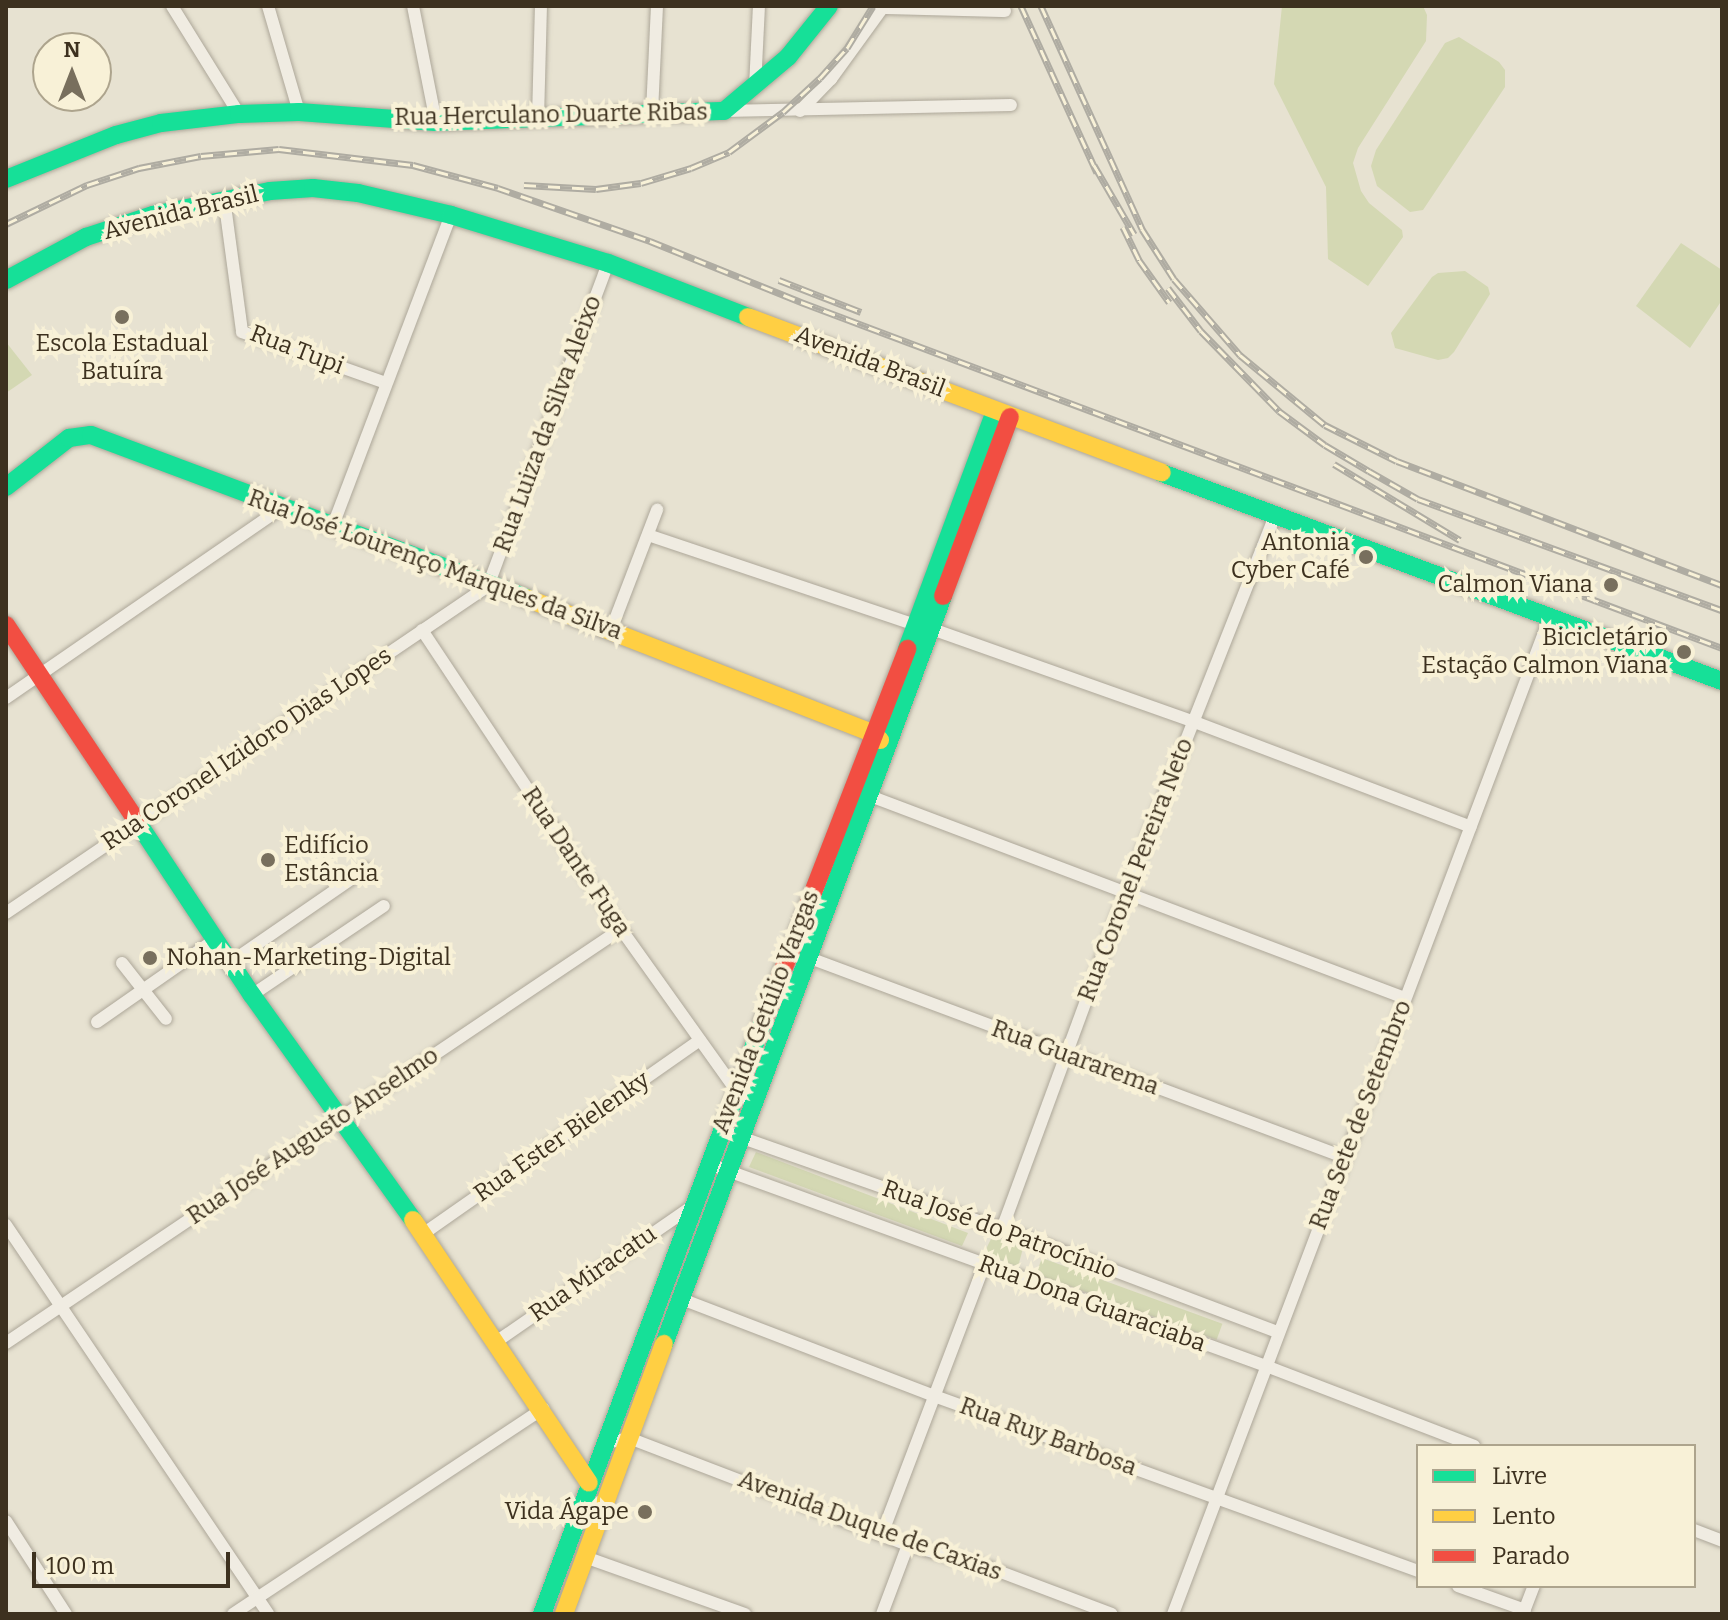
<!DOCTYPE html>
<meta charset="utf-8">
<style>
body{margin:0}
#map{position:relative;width:1728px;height:1620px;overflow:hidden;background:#e7e2d1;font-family:Bitter,serif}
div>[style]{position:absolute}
.green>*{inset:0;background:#d4d8b3;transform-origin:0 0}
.roads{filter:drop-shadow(0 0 2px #ada799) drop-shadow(0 0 2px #ada799)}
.street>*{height:12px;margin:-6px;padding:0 6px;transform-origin:6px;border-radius:6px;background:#f0ece2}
.fast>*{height:18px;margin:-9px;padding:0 9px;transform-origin:9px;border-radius:9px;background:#16e098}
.slow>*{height:18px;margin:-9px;padding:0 9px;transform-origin:9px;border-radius:9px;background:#ffcf43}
.jam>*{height:18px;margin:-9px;padding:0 9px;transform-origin:9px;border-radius:9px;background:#f24e42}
.rail>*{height:7px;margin-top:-3.5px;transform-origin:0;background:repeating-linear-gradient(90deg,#f8f1d7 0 12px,#afaca2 0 24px);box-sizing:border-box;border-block:2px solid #afaca2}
.dots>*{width:22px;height:22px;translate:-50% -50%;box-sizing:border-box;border:4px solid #f8f1d7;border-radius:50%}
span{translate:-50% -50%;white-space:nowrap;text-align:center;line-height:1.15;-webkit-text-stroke:8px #f8f1d7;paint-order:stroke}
.street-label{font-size:24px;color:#3d311f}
.poi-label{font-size:24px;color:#3d311f}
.right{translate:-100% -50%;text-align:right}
.left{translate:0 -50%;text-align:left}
.frame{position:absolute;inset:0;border:8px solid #3d311f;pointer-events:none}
.legend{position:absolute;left:1416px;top:1444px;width:280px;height:144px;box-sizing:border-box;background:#f8f1d7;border:2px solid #ada48d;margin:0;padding:10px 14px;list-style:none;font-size:24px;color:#3d311f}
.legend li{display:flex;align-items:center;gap:16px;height:40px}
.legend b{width:40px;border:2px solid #ada48d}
.north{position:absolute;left:32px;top:32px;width:80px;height:80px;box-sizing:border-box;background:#f8f1d7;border:2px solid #ada48d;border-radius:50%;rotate:0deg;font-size:22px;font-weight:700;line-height:32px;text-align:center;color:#3d311f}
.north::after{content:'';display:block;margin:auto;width:28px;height:36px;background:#786f5d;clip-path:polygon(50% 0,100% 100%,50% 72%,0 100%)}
.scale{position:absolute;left:32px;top:1552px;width:198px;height:36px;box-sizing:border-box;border:4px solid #3d311f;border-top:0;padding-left:10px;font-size:24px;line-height:28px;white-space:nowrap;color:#3d311f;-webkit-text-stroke:6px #f8f1d7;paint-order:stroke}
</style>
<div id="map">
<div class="green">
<div style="clip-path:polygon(1282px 6px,1423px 6px,1427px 15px,1426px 41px,1358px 148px,1353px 163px,1361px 191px,1369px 203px,1402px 230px,1403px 237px,1368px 286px,1328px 259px,1326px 187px,1274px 84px)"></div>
<div style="clip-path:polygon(1459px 37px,1499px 62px,1505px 70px,1505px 87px,1423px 210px,1410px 212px,1377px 186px,1371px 166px,1376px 150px,1445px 43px)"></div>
<div style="clip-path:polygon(1681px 243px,1722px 270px,1722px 300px,1690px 348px,1636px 306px)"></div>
<div style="clip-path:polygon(1465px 271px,1488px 287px,1490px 294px,1454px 352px,1448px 358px,1438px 360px,1395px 348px,1391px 333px,1432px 277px,1438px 273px)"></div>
<div style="clip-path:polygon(6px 342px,32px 375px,6px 393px)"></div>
<div style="clip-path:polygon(756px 1152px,968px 1233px,962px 1246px,749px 1167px)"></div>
<div style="clip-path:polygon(992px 1237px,1023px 1248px,1018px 1267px,984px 1253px)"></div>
<div style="left:1042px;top:1258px;width:192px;height:17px;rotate:20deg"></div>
</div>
<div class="roads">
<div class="street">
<div style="left:172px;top:6px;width:127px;rotate:58.2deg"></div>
<div style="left:268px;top:6px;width:110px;rotate:73.7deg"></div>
<div style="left:413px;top:6px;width:118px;rotate:78.8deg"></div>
<div style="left:883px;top:8px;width:122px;rotate:1.4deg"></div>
<div style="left:755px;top:87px;width:81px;rotate:-87.2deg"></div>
<div style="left:724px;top:111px;width:287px;rotate:-1.2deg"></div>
<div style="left:800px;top:111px;width:45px;rotate:-45.9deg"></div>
<div style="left:831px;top:79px;width:90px;rotate:-54deg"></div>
<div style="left:652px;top:112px;width:106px;rotate:-87.3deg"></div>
<div style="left:538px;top:119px;width:113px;rotate:-88.5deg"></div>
<div style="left:224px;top:198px;width:135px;rotate:82.3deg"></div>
<div style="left:242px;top:332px;width:153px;rotate:19.5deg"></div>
<div style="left:332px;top:528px;width:335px;rotate:-69.2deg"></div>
<div style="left:648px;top:535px;width:283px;rotate:18.6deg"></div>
<div style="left:932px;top:629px;width:276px;rotate:19.5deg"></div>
<div style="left:1192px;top:721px;width:298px;rotate:20.8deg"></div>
<div style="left:422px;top:630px;width:359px;rotate:56.4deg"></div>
<div style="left:621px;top:929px;width:198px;rotate:54.5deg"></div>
<div style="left:736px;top:1090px;width:23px;rotate:38deg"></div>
<div style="left:611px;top:630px;width:129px;rotate:-69deg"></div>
<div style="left:6px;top:698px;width:334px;rotate:-34.6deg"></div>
<div style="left:870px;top:796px;width:572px;rotate:20.69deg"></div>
<div style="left:6px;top:913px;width:582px;rotate:-34.15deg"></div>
<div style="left:488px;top:586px;width:345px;rotate:-69.6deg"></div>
<div style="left:807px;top:957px;width:573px;rotate:20.43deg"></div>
<div style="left:231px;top:962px;width:164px;rotate:-34.6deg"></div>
<div style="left:122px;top:963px;width:71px;rotate:51.8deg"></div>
<div style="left:252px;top:995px;width:159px;rotate:-34deg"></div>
<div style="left:97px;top:1022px;width:145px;rotate:-34.9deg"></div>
<div style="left:720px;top:1130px;width:337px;rotate:19.4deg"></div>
<div style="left:1038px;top:1242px;width:256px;rotate:20.6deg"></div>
<div style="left:709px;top:1164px;width:592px;rotate:19.93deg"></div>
<div style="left:1266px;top:1366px;width:223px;rotate:21deg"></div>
<div style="left:6px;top:1225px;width:469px;rotate:56deg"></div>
<div style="left:1002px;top:1229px;width:359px;rotate:-69.8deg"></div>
<div style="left:1126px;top:892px;width:408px;rotate:-68.4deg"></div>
<div style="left:423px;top:1234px;width:338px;rotate:-35deg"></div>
<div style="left:679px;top:1298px;width:276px;rotate:21deg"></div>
<div style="left:937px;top:1397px;width:512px;rotate:19.89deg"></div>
<div style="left:496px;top:1342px;width:237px;rotate:-34.7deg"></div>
<div style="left:6px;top:1343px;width:741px;rotate:-33.95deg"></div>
<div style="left:603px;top:1444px;width:27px;rotate:-13deg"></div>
<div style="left:629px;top:1438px;width:299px;rotate:21deg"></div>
<div style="left:908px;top:1545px;width:85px;rotate:15.7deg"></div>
<div style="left:990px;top:1568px;width:130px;rotate:20.7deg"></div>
<div style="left:6px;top:1521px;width:111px;rotate:57.2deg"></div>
<div style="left:1694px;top:1530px;width:30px;rotate:21deg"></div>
<div style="left:882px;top:1534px;width:288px;rotate:-69.2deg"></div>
<div style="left:585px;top:1557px;width:170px;rotate:19.6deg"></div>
<div style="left:1458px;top:1586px;width:71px;rotate:19.7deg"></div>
<div style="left:233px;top:1614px;width:372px;rotate:-33.5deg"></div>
<div style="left:882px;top:1614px;width:74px;rotate:-69.4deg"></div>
<div style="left:1173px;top:1614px;width:1066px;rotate:-69.29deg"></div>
<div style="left:1523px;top:1614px;width:30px;rotate:-69deg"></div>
</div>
<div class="fast">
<div style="left:6px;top:179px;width:118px;rotate:-21.8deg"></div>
<div style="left:116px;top:135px;width:47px;rotate:-14.9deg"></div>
<div style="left:161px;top:123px;width:79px;rotate:-6.6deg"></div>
<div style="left:239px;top:114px;width:60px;rotate:-1.9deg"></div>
<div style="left:299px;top:112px;width:137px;rotate:4.2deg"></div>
<div style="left:436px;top:122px;width:288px;rotate:-2.2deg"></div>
<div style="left:724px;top:111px;width:84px;rotate:-40.2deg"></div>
<div style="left:788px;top:57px;width:65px;rotate:-51.2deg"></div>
<div style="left:6px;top:280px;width:91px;rotate:-28.3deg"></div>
<div style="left:86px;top:237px;width:71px;rotate:-18.2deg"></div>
<div style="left:153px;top:215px;width:119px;rotate:-11.6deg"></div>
<div style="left:270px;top:191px;width:43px;rotate:-4deg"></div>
<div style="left:313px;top:188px;width:45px;rotate:6.3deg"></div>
<div style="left:358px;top:193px;width:96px;rotate:13.3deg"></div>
<div style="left:451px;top:215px;width:164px;rotate:17deg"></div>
<div style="left:608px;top:263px;width:150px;rotate:21.1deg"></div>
<div style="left:1162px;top:473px;width:597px;rotate:20.38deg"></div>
<div style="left:6px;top:487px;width:80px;rotate:-37.9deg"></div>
<div style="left:69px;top:438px;width:22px;rotate:-8deg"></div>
<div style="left:91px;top:435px;width:465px;rotate:20.5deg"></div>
<div style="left:907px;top:649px;width:254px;rotate:-69.7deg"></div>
<div style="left:138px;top:823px;width:206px;rotate:56.5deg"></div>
<div style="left:252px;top:995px;width:277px;rotate:54.4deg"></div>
<div style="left:664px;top:1344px;width:798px;rotate:-69.54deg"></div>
<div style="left:542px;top:1614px;width:638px;rotate:-69.55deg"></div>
</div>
<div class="slow">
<div style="left:748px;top:317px;width:442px;rotate:20.6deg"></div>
<div style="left:526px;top:598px;width:372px;rotate:21.3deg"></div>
<div style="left:873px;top:733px;width:10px;rotate:45deg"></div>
<div style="left:413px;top:1220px;width:316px;rotate:56.2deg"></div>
<div style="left:564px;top:1614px;width:288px;rotate:-69.7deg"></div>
</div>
<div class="jam">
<div style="left:943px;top:596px;width:191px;rotate:-69.5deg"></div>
<div style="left:6px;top:625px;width:238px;rotate:56.3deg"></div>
<div style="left:765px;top:1016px;width:394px;rotate:-68.8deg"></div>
</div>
</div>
<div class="rail">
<div style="left:1021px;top:6px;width:183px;rotate:65.5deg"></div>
<div style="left:1041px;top:6px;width:245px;rotate:65.6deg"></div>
<div style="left:1142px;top:229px;width:59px;rotate:57.4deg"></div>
<div style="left:1174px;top:279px;width:101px;rotate:49deg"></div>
<div style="left:1240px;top:355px;width:110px;rotate:39.5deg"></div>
<div style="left:1325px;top:425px;width:80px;rotate:26.6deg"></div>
<div style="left:1397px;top:461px;width:348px;rotate:20.9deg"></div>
<div style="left:1094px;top:165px;width:80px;rotate:59.9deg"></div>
<div style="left:524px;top:185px;width:72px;rotate:3.2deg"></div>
<div style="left:596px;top:189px;width:45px;rotate:-7.6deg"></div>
<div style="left:641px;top:183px;width:52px;rotate:-16.7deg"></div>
<div style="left:691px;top:168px;width:41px;rotate:-22.8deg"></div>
<div style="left:729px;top:152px;width:67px;rotate:-36.5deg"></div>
<div style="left:783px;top:112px;width:50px;rotate:-42.6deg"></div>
<div style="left:820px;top:78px;width:40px;rotate:-48deg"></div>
<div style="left:847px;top:48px;width:49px;rotate:-58.2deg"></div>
<div style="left:6px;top:224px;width:90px;rotate:-25.7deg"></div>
<div style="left:87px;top:185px;width:55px;rotate:-18.1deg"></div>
<div style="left:139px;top:168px;width:63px;rotate:-11deg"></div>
<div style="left:201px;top:156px;width:78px;rotate:-5.1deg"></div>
<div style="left:279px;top:149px;width:135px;rotate:6.8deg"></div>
<div style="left:413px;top:165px;width:88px;rotate:15.1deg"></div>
<div style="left:498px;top:188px;width:161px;rotate:19.2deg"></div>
<div style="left:650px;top:241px;width:163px;rotate:22deg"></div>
<div style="left:801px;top:302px;width:984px;rotate:20.59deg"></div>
<div style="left:1123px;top:227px;width:37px;rotate:64deg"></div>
<div style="left:1139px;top:260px;width:52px;rotate:54.5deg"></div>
<div style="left:779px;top:280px;width:88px;rotate:21.3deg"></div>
<div style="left:1168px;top:288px;width:54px;rotate:52.5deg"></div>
<div style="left:1201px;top:331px;width:112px;rotate:45.7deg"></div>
<div style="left:1279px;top:411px;width:57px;rotate:36.5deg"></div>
<div style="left:1325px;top:445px;width:51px;rotate:30.6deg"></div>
<div style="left:1369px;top:471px;width:56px;rotate:29.7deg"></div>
<div style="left:1418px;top:499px;width:324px;rotate:20.1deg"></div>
<div style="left:1334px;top:464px;width:147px;rotate:31.1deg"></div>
</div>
<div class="dots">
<div style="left:122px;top:317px;background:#786f5d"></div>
<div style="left:1366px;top:557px;background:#786f5d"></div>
<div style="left:1611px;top:585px;background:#786f5d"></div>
<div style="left:1684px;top:652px;background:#786f5d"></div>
<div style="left:268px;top:860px;background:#786f5d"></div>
<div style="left:150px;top:958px;background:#786f5d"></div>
<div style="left:645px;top:1512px;background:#786f5d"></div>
</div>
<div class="street-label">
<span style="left:551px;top:115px;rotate:-1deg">Rua Herculano Duarte Ribas</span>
<span style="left:181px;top:213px;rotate:-14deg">Avenida Brasil</span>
<span style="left:297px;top:350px;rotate:21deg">Rua Tupi</span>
<span style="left:870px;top:362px;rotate:21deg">Avenida Brasil</span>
<span style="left:548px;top:424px;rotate:-70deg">Rua Luiza da Silva Aleixo</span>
<span style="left:435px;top:565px;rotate:20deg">Rua José Lourenço Marques da Silva</span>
<span style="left:247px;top:749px;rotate:-34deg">Rua Coronel Izidoro Dias Lopes</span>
<span style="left:576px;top:862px;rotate:56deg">Rua Dante Fuga</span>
<span style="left:1136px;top:870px;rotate:-69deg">Rua Coronel Pereira Neto</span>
<span style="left:766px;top:1012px;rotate:-69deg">Avenida Getúlio Vargas</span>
<span style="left:1075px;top:1058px;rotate:20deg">Rua Guararema</span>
<span style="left:1361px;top:1115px;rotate:-69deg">Rua Sete de Setembro</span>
<span style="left:313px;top:1136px;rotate:-34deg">Rua José Augusto Anselmo</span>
<span style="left:562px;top:1137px;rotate:-35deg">Rua Ester Bielenky</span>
<span style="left:999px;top:1230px;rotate:20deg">Rua José do Patrocínio</span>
<span style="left:593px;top:1274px;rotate:-35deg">Rua Miracatu</span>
<span style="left:1092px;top:1304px;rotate:20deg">Rua Dona Guaraciaba</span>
<span style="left:1048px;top:1437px;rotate:20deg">Rua Ruy Barbosa</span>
<span style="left:870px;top:1526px;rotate:20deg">Avenida Duque de Caxias</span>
</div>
<div class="poi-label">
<span style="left:122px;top:358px">Escola Estadual<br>Batuíra</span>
<span class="right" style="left:1350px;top:557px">Antonia<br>Cyber Café</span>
<span class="right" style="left:1593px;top:585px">Calmon Viana</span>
<span class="right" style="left:1668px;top:652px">Bicicletário<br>Estação Calmon Viana</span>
<span class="left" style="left:284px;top:860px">Edifício<br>Estância</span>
<span class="left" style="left:166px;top:958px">Nohan-Marketing-Digital</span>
<span class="right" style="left:629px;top:1512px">Vida Ágape</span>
</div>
<div class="frame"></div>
<ul class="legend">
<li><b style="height:10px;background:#16e098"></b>Livre</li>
<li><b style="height:10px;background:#ffcf43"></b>Lento</li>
<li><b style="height:10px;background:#f24e42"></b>Parado</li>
</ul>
<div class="north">N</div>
<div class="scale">100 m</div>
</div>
